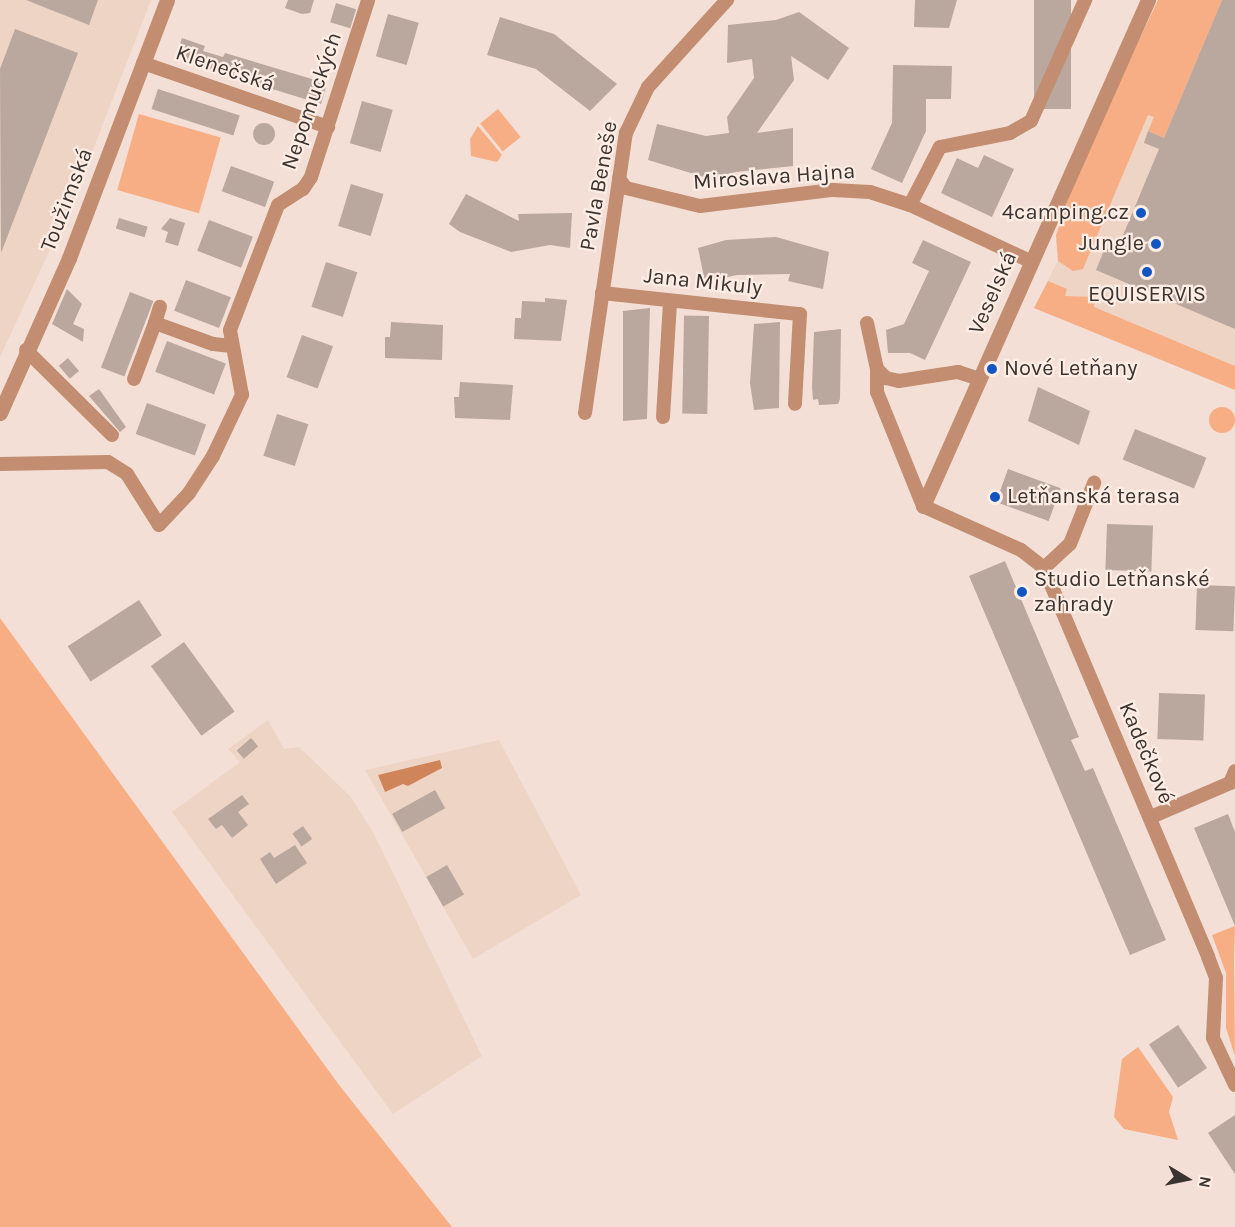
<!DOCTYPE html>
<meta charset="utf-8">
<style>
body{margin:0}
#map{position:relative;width:1235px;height:1227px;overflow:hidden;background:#f3dfd5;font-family:Karla,sans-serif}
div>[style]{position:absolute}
.built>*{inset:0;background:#eed4c5}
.green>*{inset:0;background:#f8ae84;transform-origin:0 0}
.round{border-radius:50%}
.water>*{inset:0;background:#cf8459}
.building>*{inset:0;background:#baa79e;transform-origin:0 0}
.minor>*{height:14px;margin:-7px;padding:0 7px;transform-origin:7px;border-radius:7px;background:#c28d70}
.tertiary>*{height:15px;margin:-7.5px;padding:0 7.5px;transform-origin:7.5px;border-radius:7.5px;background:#c28d70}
.dots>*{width:16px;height:16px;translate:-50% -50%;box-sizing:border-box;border:3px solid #fdede5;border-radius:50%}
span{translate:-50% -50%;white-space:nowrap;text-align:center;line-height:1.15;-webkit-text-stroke:4.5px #fdede5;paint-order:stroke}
.street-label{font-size:22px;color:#3b332f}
.poi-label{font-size:22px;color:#3b332f}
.right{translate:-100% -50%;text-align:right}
.left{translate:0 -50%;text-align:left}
.north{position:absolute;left:1157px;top:1149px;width:60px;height:60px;-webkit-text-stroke:4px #fdede5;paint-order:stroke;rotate:100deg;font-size:16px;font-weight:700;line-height:24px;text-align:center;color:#3b332f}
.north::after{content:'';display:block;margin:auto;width:21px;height:27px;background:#3b332f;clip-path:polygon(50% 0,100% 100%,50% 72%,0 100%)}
</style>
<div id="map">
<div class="built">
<div style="clip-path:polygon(0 0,151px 0,75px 196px,0 357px)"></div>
<div style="clip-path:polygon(1189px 0,1235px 0,1235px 390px,1034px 308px)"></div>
<div style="clip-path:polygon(268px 720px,284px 749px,299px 747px,351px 797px,374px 834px,482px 1056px,393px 1114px,172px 812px,240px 762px,228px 749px)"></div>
<div style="clip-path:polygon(499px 740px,581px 895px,473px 959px,365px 770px)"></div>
</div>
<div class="green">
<div style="clip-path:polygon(1158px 0,1222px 0,1164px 138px,1148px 131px,1154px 117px,1148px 115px,1083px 269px,1073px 271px,1058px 261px,1056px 235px,1080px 164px)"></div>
<div style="left:498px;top:109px;width:36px;height:23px;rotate:51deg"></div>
<div style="left:139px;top:114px;width:85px;height:79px;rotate:16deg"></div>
<div style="clip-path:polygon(478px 126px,502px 155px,497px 162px,471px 156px,470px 139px)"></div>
<div style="clip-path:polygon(1048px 281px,1067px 289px,1065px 296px,1095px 297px,1094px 307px,1235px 366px,1235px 390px,1034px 308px)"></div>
<div class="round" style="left:1209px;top:407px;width:26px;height:26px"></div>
<div style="clip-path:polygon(0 618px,339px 1085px,452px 1227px,0 1227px)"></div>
<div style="clip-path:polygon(1235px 926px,1234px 959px,1235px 1056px,1226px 1028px,1226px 973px,1212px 935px)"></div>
<div style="clip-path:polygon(1138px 1047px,1173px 1097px,1169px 1112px,1178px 1140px,1124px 1129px,1114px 1117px,1122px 1059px)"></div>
</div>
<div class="water">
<div style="clip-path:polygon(440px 760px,442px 768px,408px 786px,403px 784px,385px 792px,378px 775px)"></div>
</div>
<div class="building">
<div style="clip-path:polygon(26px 0,98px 0,89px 25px)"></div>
<div style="clip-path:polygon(288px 0,314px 0,310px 13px,302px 14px,285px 8px)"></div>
<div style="clip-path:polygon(915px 0,957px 0,949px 28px,914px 27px)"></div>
<div style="left:1034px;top:0;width:37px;height:109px"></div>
<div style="clip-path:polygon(1222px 0,1235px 0,1235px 329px,1096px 270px,1105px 248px,1116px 252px,1159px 149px,1144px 143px,1148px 131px,1164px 138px)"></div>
<div style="left:336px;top:3px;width:21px;height:20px;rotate:17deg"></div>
<div style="clip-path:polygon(799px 12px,849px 48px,828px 80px,791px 56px,794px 80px,757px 133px,793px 128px,793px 166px,736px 172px,718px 176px,717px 181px,648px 160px,657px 124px,706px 136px,729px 133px,727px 117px,754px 78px,752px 59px,727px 63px,728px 25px,776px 20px)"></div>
<div style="left:388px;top:14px;width:32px;height:44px;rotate:16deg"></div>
<div style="clip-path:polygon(500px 17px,554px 34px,617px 84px,590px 111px,536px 69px,487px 55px)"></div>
<div style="clip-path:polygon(15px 29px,78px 53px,1px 253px,0 69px)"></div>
<div style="clip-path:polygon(182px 38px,205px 46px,203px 51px,223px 57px,225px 53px,322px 82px,326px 87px,321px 104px,256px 84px,250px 87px,247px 81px,181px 59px,176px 55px)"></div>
<div style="clip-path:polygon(893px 65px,952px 66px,951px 99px,926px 99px,926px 131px,902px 183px,871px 169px,892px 123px)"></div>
<div style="left:158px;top:89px;width:86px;height:21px;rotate:18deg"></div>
<div style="left:362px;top:101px;width:32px;height:44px;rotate:16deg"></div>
<div class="round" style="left:253px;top:123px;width:22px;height:22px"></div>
<div style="clip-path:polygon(984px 155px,1014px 169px,992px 217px,941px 193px,957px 158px,978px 168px)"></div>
<div style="left:231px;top:166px;width:46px;height:27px;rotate:20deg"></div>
<div style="left:351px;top:184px;width:34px;height:44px;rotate:17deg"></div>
<div style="clip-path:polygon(466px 194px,519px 221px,518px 214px,572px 213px,570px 248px,550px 245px,511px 252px,460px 232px,449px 224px)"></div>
<div style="left:119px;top:218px;width:30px;height:11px;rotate:17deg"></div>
<div style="clip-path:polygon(170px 218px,185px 223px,178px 246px,165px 242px,168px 232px,161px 229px)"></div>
<div style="left:209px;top:220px;width:47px;height:33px;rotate:21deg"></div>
<div style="clip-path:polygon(776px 237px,829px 252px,823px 289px,788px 281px,790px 274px,737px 275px,705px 282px,698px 248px,726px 240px)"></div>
<div style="clip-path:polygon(923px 240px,971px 262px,925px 360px,910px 353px,888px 353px,886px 330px,904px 324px,929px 271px,912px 263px)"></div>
<div style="left:326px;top:262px;width:33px;height:47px;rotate:18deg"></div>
<div style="left:186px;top:280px;width:48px;height:33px;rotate:21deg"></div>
<div style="clip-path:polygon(67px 289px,82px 304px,73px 324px,84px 329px,83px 342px,52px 324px)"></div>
<div style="left:130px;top:292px;width:25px;height:81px;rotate:21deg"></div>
<div style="clip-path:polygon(545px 298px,567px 300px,561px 341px,514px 339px,515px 318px,521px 318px,522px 301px,545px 302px)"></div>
<div style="clip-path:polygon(650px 308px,647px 419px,623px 421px,623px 311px)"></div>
<div style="left:709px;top:316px;width:98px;height:25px;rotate:91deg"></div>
<div style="clip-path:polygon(391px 322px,443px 325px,442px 360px,385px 358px,385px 337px,390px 337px)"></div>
<div style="clip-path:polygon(780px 322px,779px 408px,754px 410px,750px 383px,754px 324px)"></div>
<div style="clip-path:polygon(841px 329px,840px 399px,838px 404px,819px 405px,818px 399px,813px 400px,812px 387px,814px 332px)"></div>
<div style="left:302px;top:335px;width:33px;height:45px;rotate:20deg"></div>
<div style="left:167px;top:341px;width:63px;height:33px;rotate:21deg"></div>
<div style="left:68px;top:358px;width:17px;height:12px;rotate:50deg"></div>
<div style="clip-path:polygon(460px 382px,513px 385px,510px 420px,455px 418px,454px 397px,459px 397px)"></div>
<div style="clip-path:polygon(1038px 387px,1090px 411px,1079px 445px,1028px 421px)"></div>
<div style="clip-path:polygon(99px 389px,126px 427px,120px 432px,89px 396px)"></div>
<div style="left:147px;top:403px;width:63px;height:33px;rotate:20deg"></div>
<div style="left:277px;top:414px;width:33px;height:44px;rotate:18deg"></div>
<div style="left:1135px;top:429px;width:77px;height:33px;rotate:22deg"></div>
<div style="left:1008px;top:469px;width:56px;height:35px;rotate:20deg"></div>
<div style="left:1107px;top:524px;width:46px;height:46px;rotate:2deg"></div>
<div style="clip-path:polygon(1005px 561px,1079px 737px,1071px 740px,1085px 771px,1093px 768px,1166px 940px,1130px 955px,969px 576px)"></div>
<div style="left:1197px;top:585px;width:38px;height:45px;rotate:2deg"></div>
<div style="left:139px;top:600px;width:42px;height:85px;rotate:57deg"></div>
<div style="left:184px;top:642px;width:86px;height:41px;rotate:54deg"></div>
<div style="left:1159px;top:693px;width:46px;height:46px;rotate:2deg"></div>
<div style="left:251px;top:738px;width:11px;height:19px;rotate:49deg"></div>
<div style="left:435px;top:790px;width:21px;height:49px;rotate:61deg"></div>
<div style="clip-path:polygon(242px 795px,249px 804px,238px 812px,248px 825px,232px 838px,222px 825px,216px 829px,208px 819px)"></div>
<div style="clip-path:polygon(1228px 814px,1235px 832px,1235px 926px,1194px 828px)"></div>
<div style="left:303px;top:826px;width:16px;height:13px;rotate:55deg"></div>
<div style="clip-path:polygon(295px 845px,307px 863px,276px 884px,260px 859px,270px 852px,274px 858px)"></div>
<div style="left:447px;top:865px;width:34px;height:24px;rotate:60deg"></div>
<div style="left:1178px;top:1025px;width:52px;height:35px;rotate:56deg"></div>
<div style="clip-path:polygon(1235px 1115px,1235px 1174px,1208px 1133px)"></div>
</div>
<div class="minor">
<div style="left:143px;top:63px;width:196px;rotate:19.1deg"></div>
<div style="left:619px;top:179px;width:11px;rotate:52deg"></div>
<div style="left:626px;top:188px;width:76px;rotate:13.7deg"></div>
<div style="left:700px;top:206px;width:134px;rotate:-6.9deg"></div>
<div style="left:833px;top:190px;width:37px;rotate:3deg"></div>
<div style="left:870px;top:192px;width:42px;rotate:18deg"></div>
<div style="left:910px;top:205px;width:135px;rotate:25deg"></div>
<div style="left:910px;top:205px;width:65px;rotate:-62.7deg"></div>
<div style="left:940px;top:147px;width:71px;rotate:-11.3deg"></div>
<div style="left:1010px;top:133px;width:24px;rotate:-30deg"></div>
<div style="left:1031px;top:121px;width:133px;rotate:-65.9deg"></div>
<div style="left:602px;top:293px;width:199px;rotate:6.1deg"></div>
<div style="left:800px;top:314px;width:90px;rotate:93.2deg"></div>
<div style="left:155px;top:323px;width:17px;rotate:-73deg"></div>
<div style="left:867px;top:323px;width:47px;rotate:77.7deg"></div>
<div style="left:877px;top:369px;width:13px;rotate:45deg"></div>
<div style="left:886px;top:378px;width:13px;rotate:13deg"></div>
<div style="left:899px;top:381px;width:60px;rotate:-8.7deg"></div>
<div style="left:958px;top:372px;width:23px;rotate:18deg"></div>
<div style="left:26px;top:350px;width:121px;rotate:44.7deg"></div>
<div style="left:877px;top:369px;width:23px;rotate:90deg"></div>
<div style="left:877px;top:392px;width:123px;rotate:68deg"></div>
<div style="left:923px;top:506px;width:107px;rotate:24.2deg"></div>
<div style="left:1021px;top:550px;width:29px;rotate:38deg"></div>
<div style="left:1044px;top:568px;width:422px;rotate:67.1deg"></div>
<div style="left:1208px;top:957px;width:22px;rotate:69deg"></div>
<div style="left:1216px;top:978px;width:60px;rotate:92.9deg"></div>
<div style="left:1213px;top:1038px;width:52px;rotate:64.9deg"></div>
<div style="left:134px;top:379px;width:60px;rotate:-69.4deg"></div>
<div style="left:155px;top:323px;width:62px;rotate:19.9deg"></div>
<div style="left:213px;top:344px;width:19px;rotate:6deg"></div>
<div style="left:585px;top:413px;width:283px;rotate:-81.7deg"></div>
<div style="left:626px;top:133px;width:51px;rotate:-64.4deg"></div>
<div style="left:648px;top:87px;width:118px;rotate:-47.8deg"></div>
<div style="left:663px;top:417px;width:116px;rotate:-86.5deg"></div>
<div style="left:0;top:464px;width:108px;rotate:-1.1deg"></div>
<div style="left:108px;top:462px;width:22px;rotate:32deg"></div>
<div style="left:127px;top:474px;width:60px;rotate:57.9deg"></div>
<div style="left:159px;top:525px;width:44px;rotate:-46.8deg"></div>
<div style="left:189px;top:493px;width:44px;rotate:-57deg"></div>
<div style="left:213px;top:456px;width:68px;rotate:-64.6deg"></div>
<div style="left:242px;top:395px;width:66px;rotate:-100.5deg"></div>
<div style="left:230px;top:330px;width:134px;rotate:-69deg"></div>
<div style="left:278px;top:205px;width:30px;rotate:-33deg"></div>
<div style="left:303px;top:189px;width:14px;rotate:-56deg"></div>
<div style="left:311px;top:177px;width:186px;rotate:-72.1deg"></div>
<div style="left:1044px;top:568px;width:35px;rotate:-43deg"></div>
<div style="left:1070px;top:544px;width:66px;rotate:-68.5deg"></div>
<div style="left:1151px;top:817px;width:86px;rotate:-23.3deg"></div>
<div style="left:1230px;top:783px;width:13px;rotate:-67deg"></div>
</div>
<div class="tertiary">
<div style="left:0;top:413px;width:170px;rotate:-66deg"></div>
<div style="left:69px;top:258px;width:276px;rotate:-69.2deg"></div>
<div style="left:923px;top:506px;width:554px;rotate:-66.03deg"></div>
</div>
<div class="dots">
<div style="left:1141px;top:213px;background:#1156c0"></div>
<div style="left:1156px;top:244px;background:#1156c0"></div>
<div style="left:1147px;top:272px;background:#1156c0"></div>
<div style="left:992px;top:369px;background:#1156c0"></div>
<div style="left:995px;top:497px;background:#1156c0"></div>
<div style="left:1022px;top:592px;background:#1156c0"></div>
</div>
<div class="street-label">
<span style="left:225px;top:69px;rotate:19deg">Klenečská</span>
<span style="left:312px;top:101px;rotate:-71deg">Nepomuckých</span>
<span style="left:774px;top:177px;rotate:-4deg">Miroslava Hajna</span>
<span style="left:599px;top:186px;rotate:-80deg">Pavla Beneše</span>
<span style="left:67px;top:200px;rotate:-69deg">Toužimská</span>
<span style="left:703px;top:282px;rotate:6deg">Jana Mikuly</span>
<span style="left:993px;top:293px;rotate:-66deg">Veselská</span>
<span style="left:1146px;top:753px;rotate:67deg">Kadečkové</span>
</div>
<div class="poi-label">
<span class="right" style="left:1129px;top:213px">4camping.cz</span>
<span class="right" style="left:1144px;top:244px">Jungle</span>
<span style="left:1147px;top:295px">EQUISERVIS</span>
<span class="left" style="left:1004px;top:369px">Nové Letňany</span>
<span class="left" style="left:1007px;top:497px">Letňanská terasa</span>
<span class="left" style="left:1034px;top:592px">Studio Letňanské<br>zahrady</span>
</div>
<div class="north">N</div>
</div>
